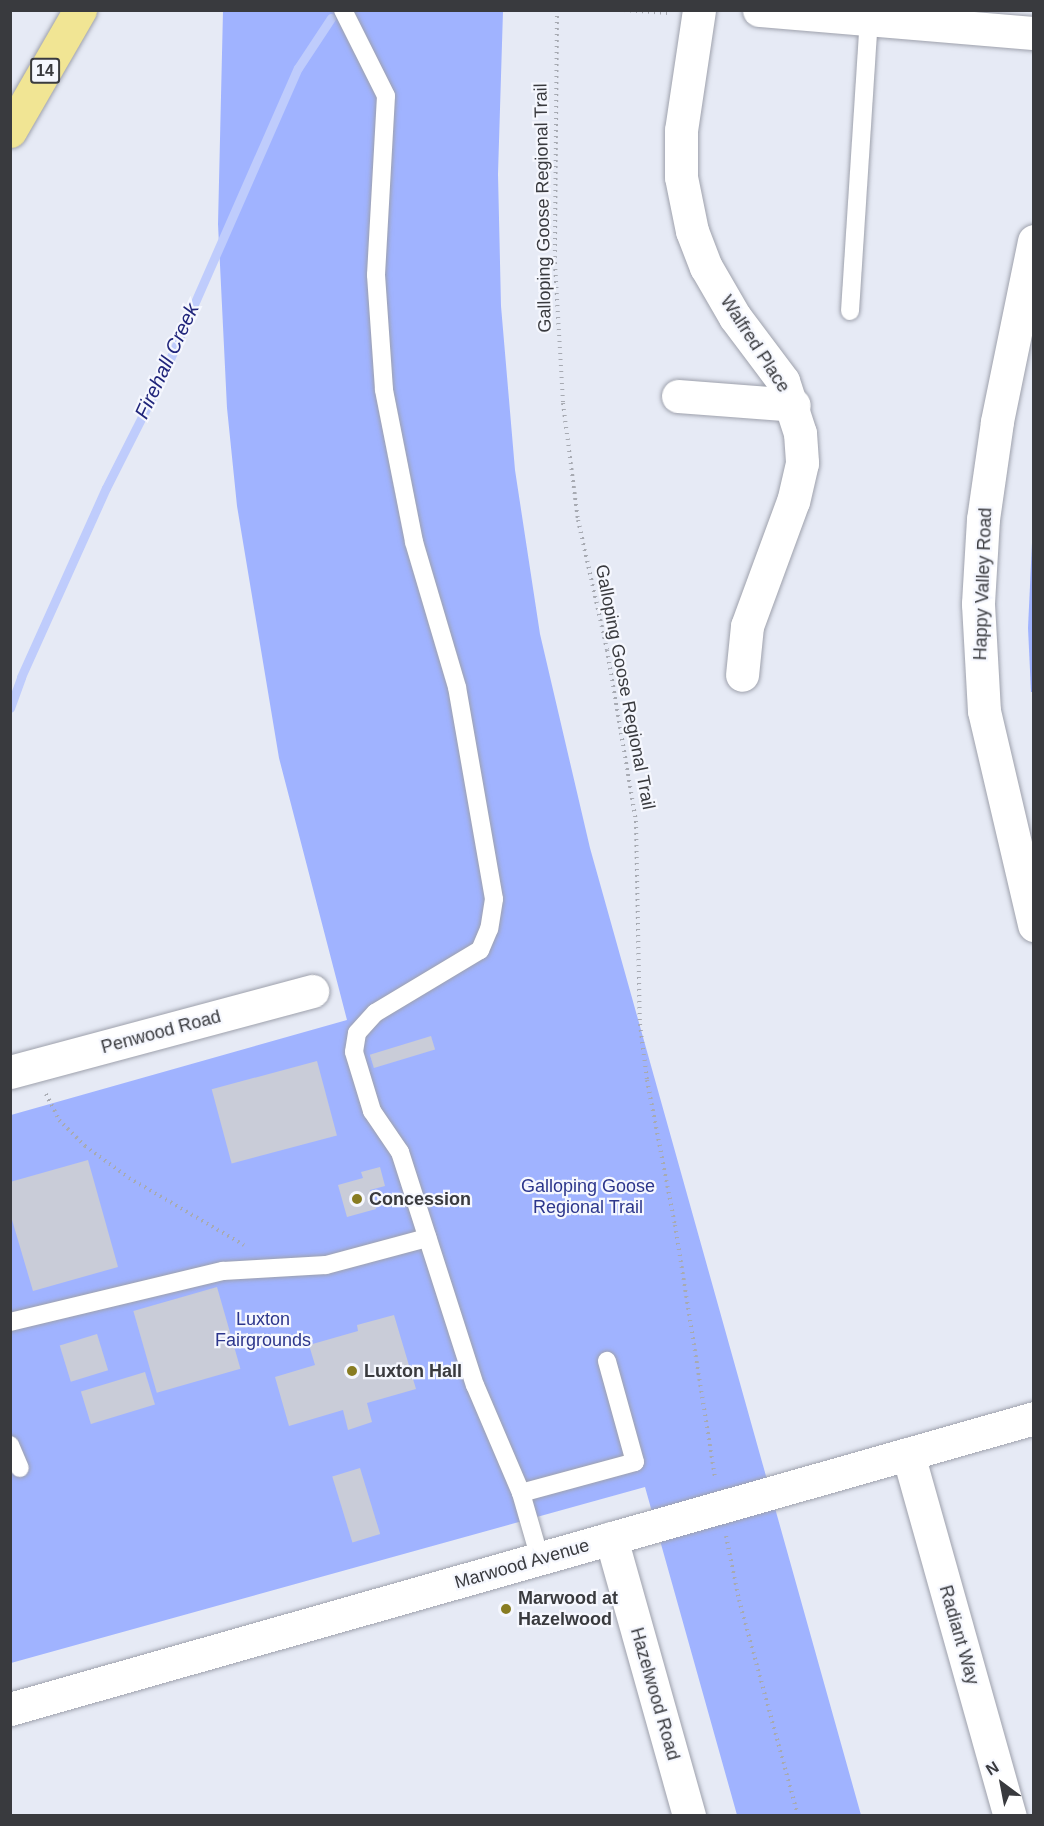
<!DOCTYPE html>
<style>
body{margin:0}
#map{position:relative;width:1044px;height:1826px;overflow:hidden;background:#e6eaf5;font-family:Helvetica,sans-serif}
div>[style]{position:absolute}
.green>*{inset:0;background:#a0b3ff}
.stream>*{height:9px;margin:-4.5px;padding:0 4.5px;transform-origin:4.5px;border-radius:4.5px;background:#bfccfc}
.building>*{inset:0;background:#c9ccd8;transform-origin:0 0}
.path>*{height:4px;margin-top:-2px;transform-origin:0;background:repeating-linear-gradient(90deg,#a7aab2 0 1.5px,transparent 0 6px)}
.roads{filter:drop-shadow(0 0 2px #9ea1ac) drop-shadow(0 0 2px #9ea1ac)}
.service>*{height:18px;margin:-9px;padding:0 9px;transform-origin:9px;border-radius:9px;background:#fff}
.minor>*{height:33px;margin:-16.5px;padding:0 16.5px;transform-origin:16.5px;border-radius:16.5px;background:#fff}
.secondary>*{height:33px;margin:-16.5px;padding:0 16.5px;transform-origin:16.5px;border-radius:16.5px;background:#fff}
.primary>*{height:33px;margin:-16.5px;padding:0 16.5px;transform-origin:16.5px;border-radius:16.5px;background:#f1e594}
.dots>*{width:16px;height:16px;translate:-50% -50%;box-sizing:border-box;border:3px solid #f5f7fe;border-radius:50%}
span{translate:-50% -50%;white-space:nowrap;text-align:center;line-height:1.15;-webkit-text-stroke:4.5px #f5f7fe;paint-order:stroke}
.shield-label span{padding:2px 4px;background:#f5f7fe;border:2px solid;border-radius:4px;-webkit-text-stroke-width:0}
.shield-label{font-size:16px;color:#393a3e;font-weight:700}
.street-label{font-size:18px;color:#393a3e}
.park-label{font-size:18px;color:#2c368c}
.poi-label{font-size:18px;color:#393a3e;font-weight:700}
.left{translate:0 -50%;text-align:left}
.water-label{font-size:20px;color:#20257b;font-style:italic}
.frame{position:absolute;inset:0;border:12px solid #393a3e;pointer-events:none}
.north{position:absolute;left:972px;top:1754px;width:60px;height:60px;-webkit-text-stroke:4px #f5f7fe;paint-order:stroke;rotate:328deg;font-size:16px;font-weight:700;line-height:24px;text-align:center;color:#393a3e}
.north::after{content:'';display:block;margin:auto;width:21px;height:27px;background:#393a3e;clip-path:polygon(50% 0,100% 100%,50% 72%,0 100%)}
</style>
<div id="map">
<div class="green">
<div style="clip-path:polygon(223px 11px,503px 11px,498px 174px,501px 306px,515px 470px,540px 634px,590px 848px,861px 1815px,737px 1815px,645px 1487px,11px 1663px,11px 1115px,347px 1020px,279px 758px,237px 506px,227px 408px,218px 224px)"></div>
<div style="clip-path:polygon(1033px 521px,1034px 692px,1031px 692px,1028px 628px)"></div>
</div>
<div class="stream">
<div style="left:10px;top:708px;width:33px;rotate:-70deg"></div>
<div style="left:21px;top:677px;width:207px;rotate:-65.8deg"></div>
<div style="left:106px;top:488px;width:127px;rotate:-63.2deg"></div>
<div style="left:163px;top:375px;width:335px;rotate:-66.3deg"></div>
<div style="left:298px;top:68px;width:60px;rotate:-56.6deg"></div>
</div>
<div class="building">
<div style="left:431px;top:1036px;width:14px;height:64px;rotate:73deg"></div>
<div style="left:317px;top:1061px;width:77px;height:109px;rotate:75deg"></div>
<div style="clip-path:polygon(88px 1160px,118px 1267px,33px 1291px,10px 1213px,10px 1182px)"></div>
<div style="clip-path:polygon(380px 1167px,385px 1186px,370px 1190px,376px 1209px,347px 1217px,338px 1185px,363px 1178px,361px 1172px)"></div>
<div style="left:217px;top:1287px;width:85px;height:87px;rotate:74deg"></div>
<div style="clip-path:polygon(394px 1315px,416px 1389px,367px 1403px,372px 1422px,348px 1430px,343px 1410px,289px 1426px,275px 1377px,315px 1365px,309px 1345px,358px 1331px,357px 1325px)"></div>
<div style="left:97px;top:1334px;width:38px;height:39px;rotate:73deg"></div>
<div style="left:145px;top:1372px;width:34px;height:67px;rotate:73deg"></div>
<div style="left:360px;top:1468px;width:69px;height:29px;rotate:73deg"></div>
</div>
<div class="path">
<div style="left:557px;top:10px;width:253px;rotate:90.5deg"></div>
<div style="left:555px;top:263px;width:140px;rotate:86.7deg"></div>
<div style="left:563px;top:403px;width:118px;rotate:82.7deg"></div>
<div style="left:578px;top:520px;width:133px;rotate:77.4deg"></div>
<div style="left:607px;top:650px;width:173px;rotate:80.4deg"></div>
<div style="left:636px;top:821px;width:203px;rotate:88.9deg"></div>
<div style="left:640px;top:1024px;width:56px;rotate:82.9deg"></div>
<div style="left:647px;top:1080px;width:148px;rotate:79.1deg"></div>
<div style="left:675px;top:1225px;width:256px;rotate:81deg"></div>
<div style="left:624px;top:10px;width:44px;rotate:3.9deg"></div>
<div style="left:46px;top:1094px;width:29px;rotate:63deg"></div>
<div style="left:59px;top:1120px;width:37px;rotate:45deg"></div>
<div style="left:85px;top:1146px;width:54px;rotate:36deg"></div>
<div style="left:129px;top:1178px;width:133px;rotate:30.2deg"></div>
<div style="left:726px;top:1536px;width:65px;rotate:78.5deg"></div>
<div style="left:739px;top:1600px;width:224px;rotate:74.7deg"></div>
</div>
<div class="roads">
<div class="service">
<div style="left:343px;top:10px;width:96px;rotate:63.4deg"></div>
<div style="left:386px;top:96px;width:179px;rotate:93.2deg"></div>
<div style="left:376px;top:275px;width:115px;rotate:86deg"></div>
<div style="left:384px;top:390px;width:155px;rotate:78.8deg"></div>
<div style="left:414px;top:542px;width:151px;rotate:73.5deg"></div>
<div style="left:457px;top:687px;width:215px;rotate:80.1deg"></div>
<div style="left:494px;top:899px;width:30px;rotate:99deg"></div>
<div style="left:489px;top:929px;width:23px;rotate:113deg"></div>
<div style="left:480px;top:950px;width:122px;rotate:149deg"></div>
<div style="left:375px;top:1013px;width:27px;rotate:132deg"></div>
<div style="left:357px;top:1033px;width:19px;rotate:99deg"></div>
<div style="left:354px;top:1052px;width:62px;rotate:73deg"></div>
<div style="left:372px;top:1111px;width:50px;rotate:55.7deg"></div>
<div style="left:400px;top:1152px;width:245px;rotate:72.2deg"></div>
<div style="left:475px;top:1385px;width:117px;rotate:66.9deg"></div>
<div style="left:521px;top:1493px;width:69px;rotate:73.9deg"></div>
<div style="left:850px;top:311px;width:293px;rotate:-86.3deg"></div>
<div style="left:10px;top:1322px;width:219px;rotate:-13.5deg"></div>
<div style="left:223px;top:1271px;width:103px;rotate:-3.3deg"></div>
<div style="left:326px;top:1265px;width:105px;rotate:-15deg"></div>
<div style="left:10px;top:1445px;width:25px;rotate:67deg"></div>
<div style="left:521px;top:1493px;width:118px;rotate:-15.2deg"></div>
<div style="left:635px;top:1462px;width:105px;rotate:-105.5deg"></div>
</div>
<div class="minor">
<div style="left:699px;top:10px;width:121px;rotate:98.5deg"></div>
<div style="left:681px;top:130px;width:47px;rotate:90deg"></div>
<div style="left:681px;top:177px;width:55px;rotate:78.5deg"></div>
<div style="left:692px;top:231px;width:39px;rotate:69deg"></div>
<div style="left:706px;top:267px;width:58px;rotate:59.9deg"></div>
<div style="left:735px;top:317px;width:80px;rotate:53.1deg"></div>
<div style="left:783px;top:381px;width:55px;rotate:71.9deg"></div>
<div style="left:800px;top:433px;width:30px;rotate:86deg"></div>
<div style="left:802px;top:463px;width:39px;rotate:103deg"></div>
<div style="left:793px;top:501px;width:133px;rotate:110.2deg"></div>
<div style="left:747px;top:626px;width:49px;rotate:95.8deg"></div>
<div style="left:759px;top:10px;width:276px;rotate:4.8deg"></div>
<div style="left:678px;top:396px;width:116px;rotate:4.4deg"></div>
<div style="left:10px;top:1072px;width:313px;rotate:-15deg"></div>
<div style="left:908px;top:1454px;width:376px;rotate:74.3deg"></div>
<div style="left:611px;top:1538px;width:289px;rotate:74.3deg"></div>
<div style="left:10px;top:1709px;width:1065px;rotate:-15.86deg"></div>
</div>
<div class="secondary">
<div style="left:1034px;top:241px;width:185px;rotate:101.6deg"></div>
<div style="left:997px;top:422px;width:98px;rotate:98.2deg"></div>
<div style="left:983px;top:519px;width:85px;rotate:93.4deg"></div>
<div style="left:978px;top:604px;width:107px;rotate:86.8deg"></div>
<div style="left:984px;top:711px;width:220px;rotate:76.8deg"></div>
</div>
<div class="primary">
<div style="left:10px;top:131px;width:140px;rotate:-60deg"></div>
</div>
</div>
<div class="dots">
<div style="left:357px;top:1199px;background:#887c22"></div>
<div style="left:352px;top:1371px;background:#887c22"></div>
<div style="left:506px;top:1609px;background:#887c22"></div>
</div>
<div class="shield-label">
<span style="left:45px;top:71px">14</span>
</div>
<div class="street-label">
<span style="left:543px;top:208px;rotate:-91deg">Galloping Goose Regional Trail</span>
<span style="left:755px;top:344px;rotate:57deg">Walfred Place</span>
<span style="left:983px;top:584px;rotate:-88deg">Happy Valley Road</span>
<span style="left:625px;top:687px;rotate:79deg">Galloping Goose Regional Trail</span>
<span style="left:161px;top:1032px;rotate:-15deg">Penwood Road</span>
<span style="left:522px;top:1564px;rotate:-16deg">Marwood Avenue</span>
<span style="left:959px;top:1635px;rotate:74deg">Radiant Way</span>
<span style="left:655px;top:1694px;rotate:74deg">Hazelwood Road</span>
</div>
<div class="park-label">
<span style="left:588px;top:1197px">Galloping Goose<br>Regional Trail</span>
<span style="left:263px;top:1330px">Luxton<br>Fairgrounds</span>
</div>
<div class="poi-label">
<span class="left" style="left:369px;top:1199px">Concession</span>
<span class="left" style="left:364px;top:1371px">Luxton Hall</span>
<span class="left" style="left:518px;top:1609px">Marwood at<br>Hazelwood</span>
</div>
<div class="water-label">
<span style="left:167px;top:361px;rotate:-65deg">Firehall Creek</span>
</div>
<div class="frame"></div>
<div class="north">N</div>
</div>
